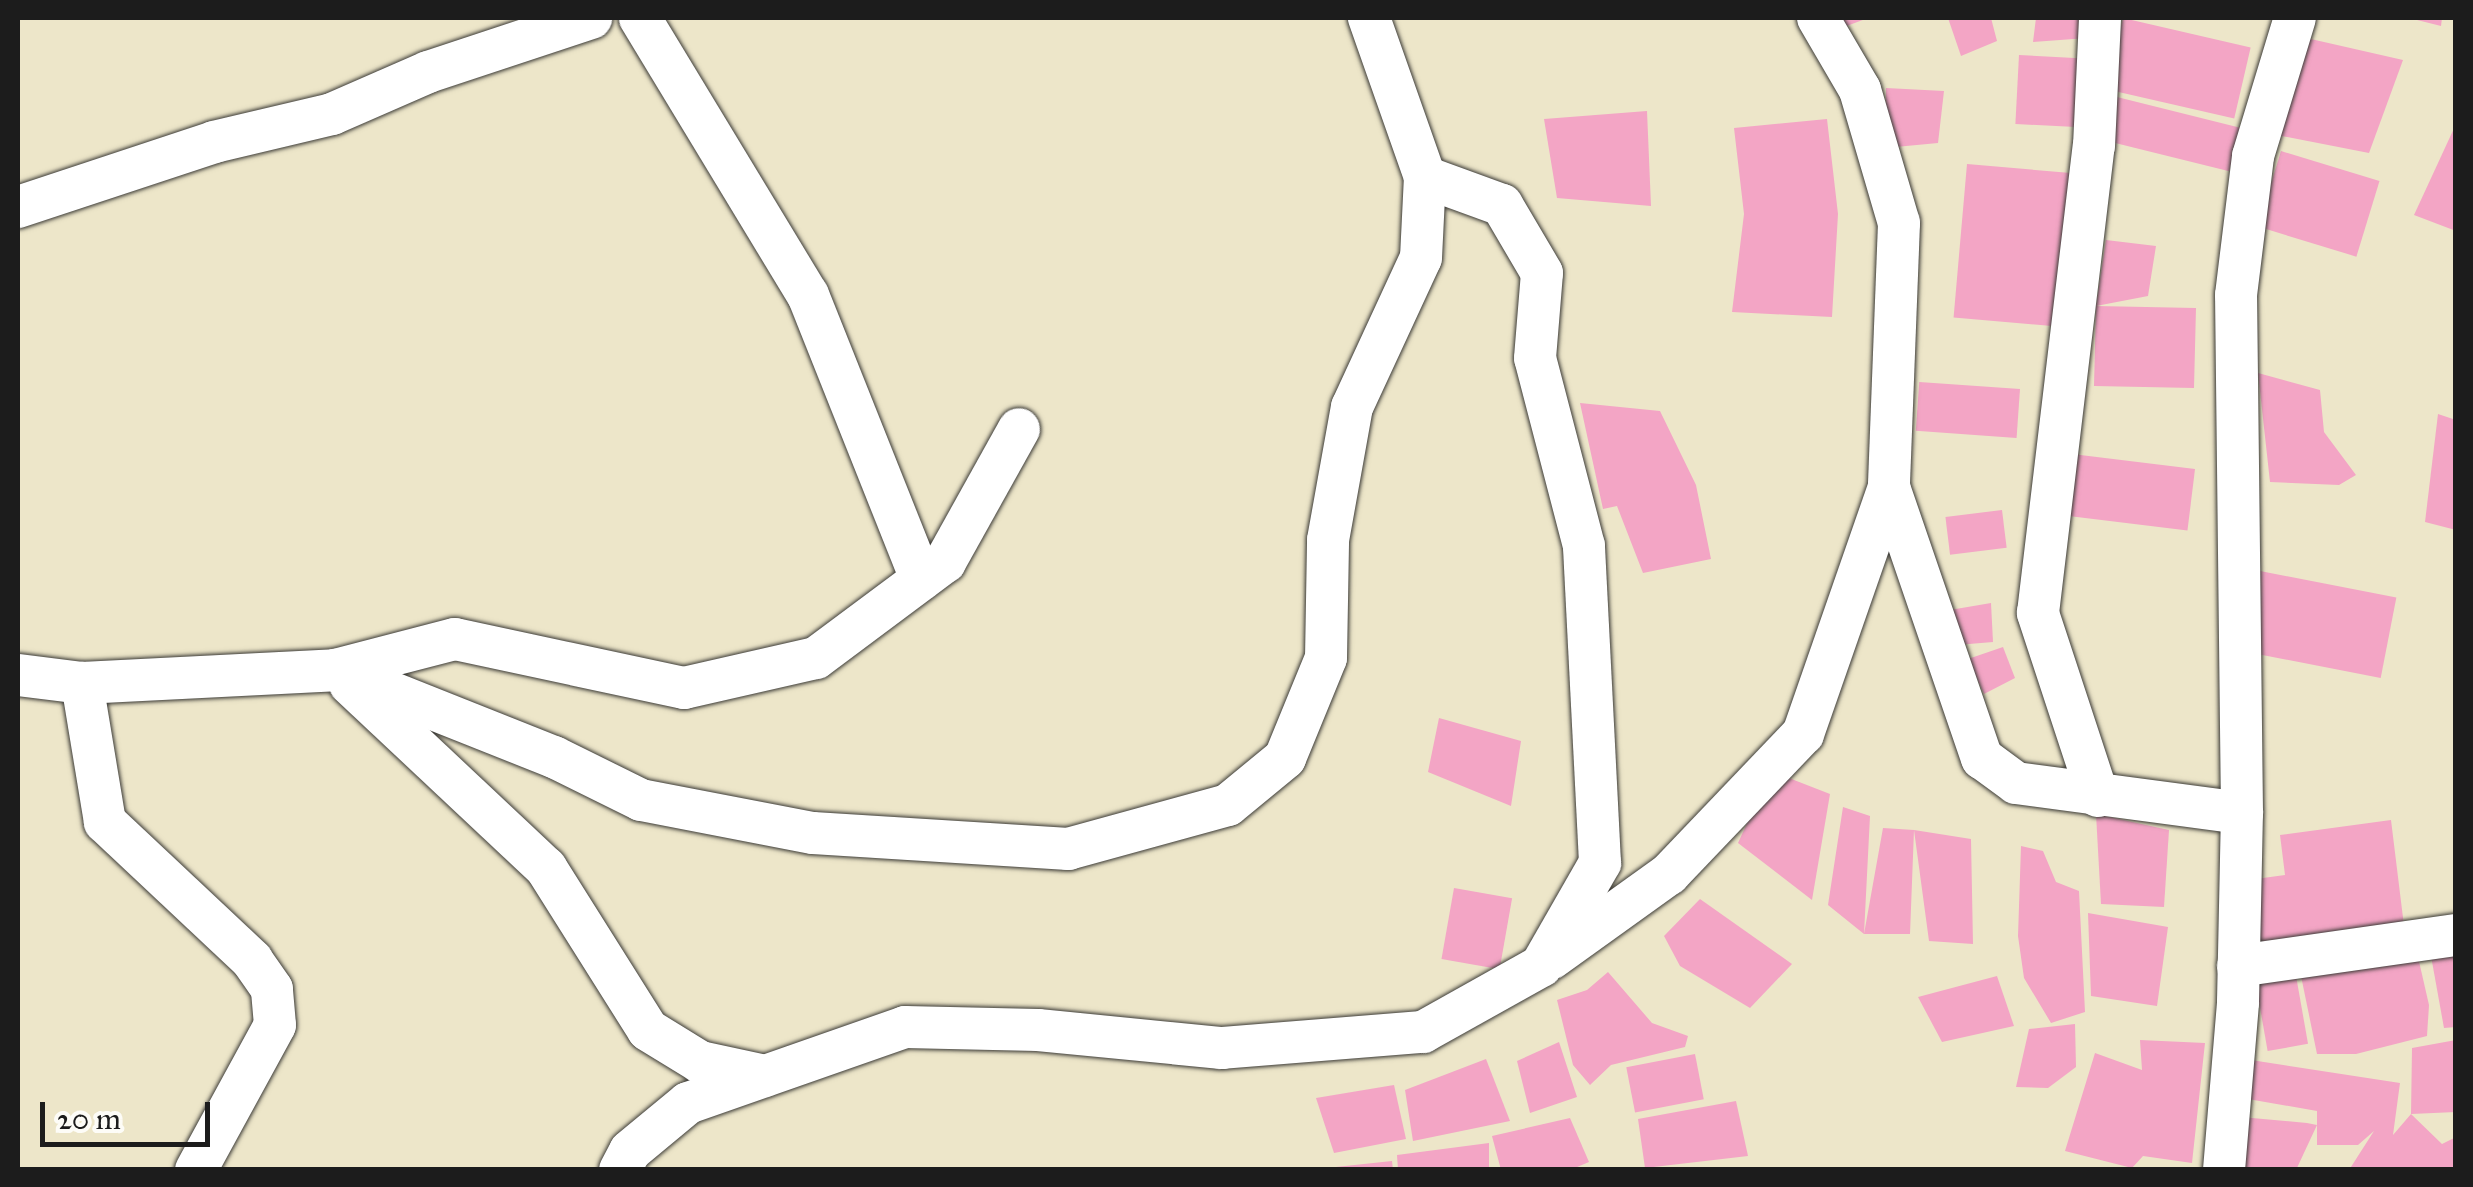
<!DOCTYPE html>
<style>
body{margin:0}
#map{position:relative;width:2473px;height:1187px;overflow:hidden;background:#ede6c9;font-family:"IM FELL Great Primer",serif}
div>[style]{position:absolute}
.building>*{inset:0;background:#f3a5c5;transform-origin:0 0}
.roads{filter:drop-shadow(0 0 2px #3b3a36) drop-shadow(0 0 2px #3b3a36)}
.minor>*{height:42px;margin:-21px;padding:0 21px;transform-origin:21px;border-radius:21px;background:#fff}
span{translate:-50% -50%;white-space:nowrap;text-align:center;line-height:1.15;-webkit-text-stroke:9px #fdfcf7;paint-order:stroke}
.frame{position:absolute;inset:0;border:20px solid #1c1c1c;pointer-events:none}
.scale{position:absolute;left:40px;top:1102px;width:170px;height:45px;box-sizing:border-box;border:5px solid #1c1c1c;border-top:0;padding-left:12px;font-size:30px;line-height:35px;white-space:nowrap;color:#1c1c1c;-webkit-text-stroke:8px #fdfcf7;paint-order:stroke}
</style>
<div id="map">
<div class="building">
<div style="clip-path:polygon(1841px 18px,1868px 18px,1844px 27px)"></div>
<div style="clip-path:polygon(1948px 18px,1991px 18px,1997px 41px,1961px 56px)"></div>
<div style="clip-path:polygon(2036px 18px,2088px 18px,2087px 38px,2033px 42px)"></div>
<div style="left:2123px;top:18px;width:131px;height:73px;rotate:13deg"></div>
<div style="clip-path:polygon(2409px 18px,2442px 18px,2441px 26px)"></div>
<div style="clip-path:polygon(2302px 37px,2403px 60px,2369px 153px,2272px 134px)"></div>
<div style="left:2019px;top:55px;width:70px;height:69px;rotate:3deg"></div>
<div style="clip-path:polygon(1886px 88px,1944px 91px,1938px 143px,1885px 148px)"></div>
<div style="left:2113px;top:96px;width:131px;height:45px;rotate:14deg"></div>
<div style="clip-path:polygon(1647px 111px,1651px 206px,1557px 198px,1544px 119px)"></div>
<div style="clip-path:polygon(1827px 119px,1838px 214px,1832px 317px,1732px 312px,1744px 214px,1734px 128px)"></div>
<div style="clip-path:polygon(2456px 124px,2456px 231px,2414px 215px)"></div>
<div style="left:2281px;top:151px;width:103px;height:79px;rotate:17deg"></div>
<div style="left:1967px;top:164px;width:107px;height:154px;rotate:5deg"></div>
<div style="clip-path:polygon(2106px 240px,2156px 246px,2148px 296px,2096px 306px,2196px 308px,2194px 388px,2094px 386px,2096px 306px)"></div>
<div style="clip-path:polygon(2258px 373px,2320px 390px,2324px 432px,2356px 475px,2339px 485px,2270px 482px)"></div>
<div style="left:2020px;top:389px;width:49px;height:101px;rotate:94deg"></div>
<div style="clip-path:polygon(1580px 403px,1660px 411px,1696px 485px,1711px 559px,1643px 573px,1617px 506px,1603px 509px)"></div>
<div style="clip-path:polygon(2438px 414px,2456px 420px,2456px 530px,2425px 522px)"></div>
<div style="left:2064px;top:453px;width:132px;height:62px;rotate:7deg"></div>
<div style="left:2002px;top:510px;width:38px;height:57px;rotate:83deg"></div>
<div style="left:2255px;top:570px;width:144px;height:82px;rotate:11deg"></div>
<div style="clip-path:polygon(1991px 603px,1993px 642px,1957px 645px,1950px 610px)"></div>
<div style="clip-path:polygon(2003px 647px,2015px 678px,1984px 694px,1968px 659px)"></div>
<div style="clip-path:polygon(1439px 718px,1521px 741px,1511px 806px,1428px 772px)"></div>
<div style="clip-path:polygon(1771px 771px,1830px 794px,1812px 900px,1738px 843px)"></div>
<div style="clip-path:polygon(1843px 807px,1870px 816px,1864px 934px,1883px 828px,1914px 830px,1971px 839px,1973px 944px,1929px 941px,1914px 830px,1910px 934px,1864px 934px,1828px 905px)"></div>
<div style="clip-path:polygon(2096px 814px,2169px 830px,2164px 907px,2101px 904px)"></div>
<div style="clip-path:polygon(2391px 820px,2405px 934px,2252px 959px,2241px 881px,2285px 875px,2280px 835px)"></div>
<div style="clip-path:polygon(2021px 846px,2043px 851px,2056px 882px,2079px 891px,2085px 1012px,2051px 1023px,2024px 978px,2018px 936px)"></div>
<div style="left:1454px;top:888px;width:59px;height:72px;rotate:10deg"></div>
<div style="clip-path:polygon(1700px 899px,1792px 964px,1750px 1008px,1680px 966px,1664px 936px)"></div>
<div style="clip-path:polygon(2088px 913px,2168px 927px,2157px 1006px,2091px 996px)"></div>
<div style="clip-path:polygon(2456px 951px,2456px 1027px,2444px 1028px,2431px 956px)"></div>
<div style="clip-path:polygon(2418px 957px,2429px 1005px,2427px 1036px,2356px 1054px,2317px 1054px,2300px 971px)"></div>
<div style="left:2295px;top:970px;width:75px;height:41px;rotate:80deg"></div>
<div style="clip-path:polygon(1608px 972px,1652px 1023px,1688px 1036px,1685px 1047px,1611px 1065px,1590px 1085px,1573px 1065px,1557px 1000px,1587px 990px)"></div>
<div style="clip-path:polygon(1997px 976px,2014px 1026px,1942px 1042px,1918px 997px)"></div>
<div style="clip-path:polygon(2075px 1024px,2076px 1067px,2048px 1088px,2016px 1087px,2029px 1029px)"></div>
<div style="clip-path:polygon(2140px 1040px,2205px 1043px,2192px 1163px,2143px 1156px,2132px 1168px,2065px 1151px,2095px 1053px,2142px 1070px)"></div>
<div style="clip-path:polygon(2456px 1040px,2456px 1112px,2411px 1114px,2442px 1144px,2456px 1137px,2456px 1170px,2349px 1170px,2374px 1131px,2358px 1145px,2317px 1145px,2317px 1111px,2248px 1099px,2251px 1060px,2400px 1083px,2393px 1135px,2411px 1114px,2412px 1048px)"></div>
<div style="clip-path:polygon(1559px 1042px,1577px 1097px,1530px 1113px,1517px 1061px)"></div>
<div style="left:1695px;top:1054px;width:46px;height:70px;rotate:79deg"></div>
<div style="clip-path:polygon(1486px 1059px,1510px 1121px,1413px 1141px,1405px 1090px)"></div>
<div style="clip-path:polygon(1394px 1085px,1406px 1139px,1334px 1153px,1316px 1098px)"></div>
<div style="clip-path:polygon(1736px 1101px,1748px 1156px,1645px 1168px,1638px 1119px)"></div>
<div style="clip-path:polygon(2241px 1117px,2307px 1123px,2317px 1125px,2296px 1170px,2240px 1170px)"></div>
<div style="clip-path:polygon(1570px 1118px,1589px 1162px,1570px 1170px,1501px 1170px,1492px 1136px)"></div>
<div style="clip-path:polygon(1489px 1143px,1489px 1170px,1398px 1170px,1397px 1155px)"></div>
<div style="left:1392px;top:1161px;width:9px;height:66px;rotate:84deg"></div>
</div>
<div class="roads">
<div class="minor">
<div style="left:640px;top:18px;width:324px;rotate:58.8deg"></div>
<div style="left:808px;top:295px;width:306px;rotate:68.3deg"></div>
<div style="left:1818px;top:18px;width:83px;rotate:59.7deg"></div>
<div style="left:1860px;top:90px;width:139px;rotate:73.7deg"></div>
<div style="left:1899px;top:223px;width:264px;rotate:92.2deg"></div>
<div style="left:1889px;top:487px;width:287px;rotate:71.1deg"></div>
<div style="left:1982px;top:758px;width:42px;rotate:36.3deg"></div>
<div style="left:2016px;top:783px;width:228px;rotate:7.6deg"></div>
<div style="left:18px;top:207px;width:206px;rotate:-18.3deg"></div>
<div style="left:214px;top:142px;width:121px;rotate:-13.3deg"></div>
<div style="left:332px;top:114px;width:105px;rotate:-23.6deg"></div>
<div style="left:428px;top:72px;width:172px;rotate:-18.3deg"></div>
<div style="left:335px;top:670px;width:236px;rotate:21.7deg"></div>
<div style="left:554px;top:757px;width:97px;rotate:26.3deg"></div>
<div style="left:641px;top:800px;width:175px;rotate:10.9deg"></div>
<div style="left:813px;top:833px;width:256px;rotate:3.6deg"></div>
<div style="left:1068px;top:849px;width:166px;rotate:-15.4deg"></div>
<div style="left:1228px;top:805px;width:74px;rotate:-39.5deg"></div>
<div style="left:1285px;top:758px;width:108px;rotate:-67.7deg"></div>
<div style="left:1326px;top:658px;width:118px;rotate:-89deg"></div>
<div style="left:1328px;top:540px;width:135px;rotate:-79.8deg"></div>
<div style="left:1352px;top:407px;width:164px;rotate:-65.2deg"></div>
<div style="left:1421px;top:258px;width:81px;rotate:-87.2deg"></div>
<div style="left:1425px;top:177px;width:169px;rotate:-109.4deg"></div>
<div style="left:18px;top:675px;width:64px;rotate:7.1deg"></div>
<div style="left:350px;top:684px;width:269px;rotate:43.2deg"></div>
<div style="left:546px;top:868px;width:191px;rotate:57.8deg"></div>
<div style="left:648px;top:1030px;width:61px;rotate:31.6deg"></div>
<div style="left:700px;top:1062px;width:66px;rotate:12.2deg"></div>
<div style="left:2098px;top:796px;width:193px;rotate:-108.2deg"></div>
<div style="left:2038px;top:613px;width:470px;rotate:-83.2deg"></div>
<div style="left:2094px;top:146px;width:128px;rotate:-87.3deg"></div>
<div style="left:1552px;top:958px;width:144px;rotate:-35.7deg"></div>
<div style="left:1669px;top:874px;width:194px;rotate:-46.3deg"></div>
<div style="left:1803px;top:734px;width:262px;rotate:-70.8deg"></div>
<div style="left:2238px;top:966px;width:220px;rotate:-8.1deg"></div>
<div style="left:196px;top:1170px;width:165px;rotate:-61.4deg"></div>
<div style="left:275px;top:1025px;width:36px;rotate:-95deg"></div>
<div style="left:272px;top:989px;width:35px;rotate:-125deg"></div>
<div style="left:252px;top:960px;width:202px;rotate:-136.8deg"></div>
<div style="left:105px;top:822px;width:141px;rotate:-99.4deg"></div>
<div style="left:82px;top:683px;width:253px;rotate:-2.9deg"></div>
<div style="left:335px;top:670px;width:124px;rotate:-14.5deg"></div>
<div style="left:455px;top:639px;width:234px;rotate:12.1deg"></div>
<div style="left:684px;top:688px;width:135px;rotate:-12.8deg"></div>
<div style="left:816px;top:658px;width:161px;rotate:-36.7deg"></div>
<div style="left:945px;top:562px;width:152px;rotate:-60.9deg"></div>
<div style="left:620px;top:1170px;width:21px;rotate:-62deg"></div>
<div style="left:630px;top:1151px;width:75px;rotate:-39.6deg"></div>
<div style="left:688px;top:1103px;width:230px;rotate:-19.3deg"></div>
<div style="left:905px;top:1027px;width:133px;rotate:1.3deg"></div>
<div style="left:1038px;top:1030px;width:185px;rotate:5.6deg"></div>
<div style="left:1222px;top:1048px;width:202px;rotate:-4.6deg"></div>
<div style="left:1423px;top:1032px;width:135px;rotate:-29.2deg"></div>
<div style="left:1541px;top:966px;width:119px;rotate:-60.2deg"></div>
<div style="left:1600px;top:863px;width:317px;rotate:-92.9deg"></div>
<div style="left:1584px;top:546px;width:194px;rotate:-104.6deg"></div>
<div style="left:1535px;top:358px;width:85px;rotate:-85.3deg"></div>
<div style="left:1542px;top:273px;width:79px;rotate:-120.5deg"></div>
<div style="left:1502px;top:205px;width:82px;rotate:-160deg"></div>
<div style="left:2224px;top:1170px;width:169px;rotate:-85.2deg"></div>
<div style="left:2238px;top:1002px;width:189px;rotate:-88.8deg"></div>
<div style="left:2242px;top:813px;width:518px;rotate:-90.66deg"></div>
<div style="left:2236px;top:295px;width:140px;rotate:-83deg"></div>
<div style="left:2253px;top:156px;width:144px;rotate:-73.1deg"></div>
</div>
</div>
<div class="frame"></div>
<div class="scale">20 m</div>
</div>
